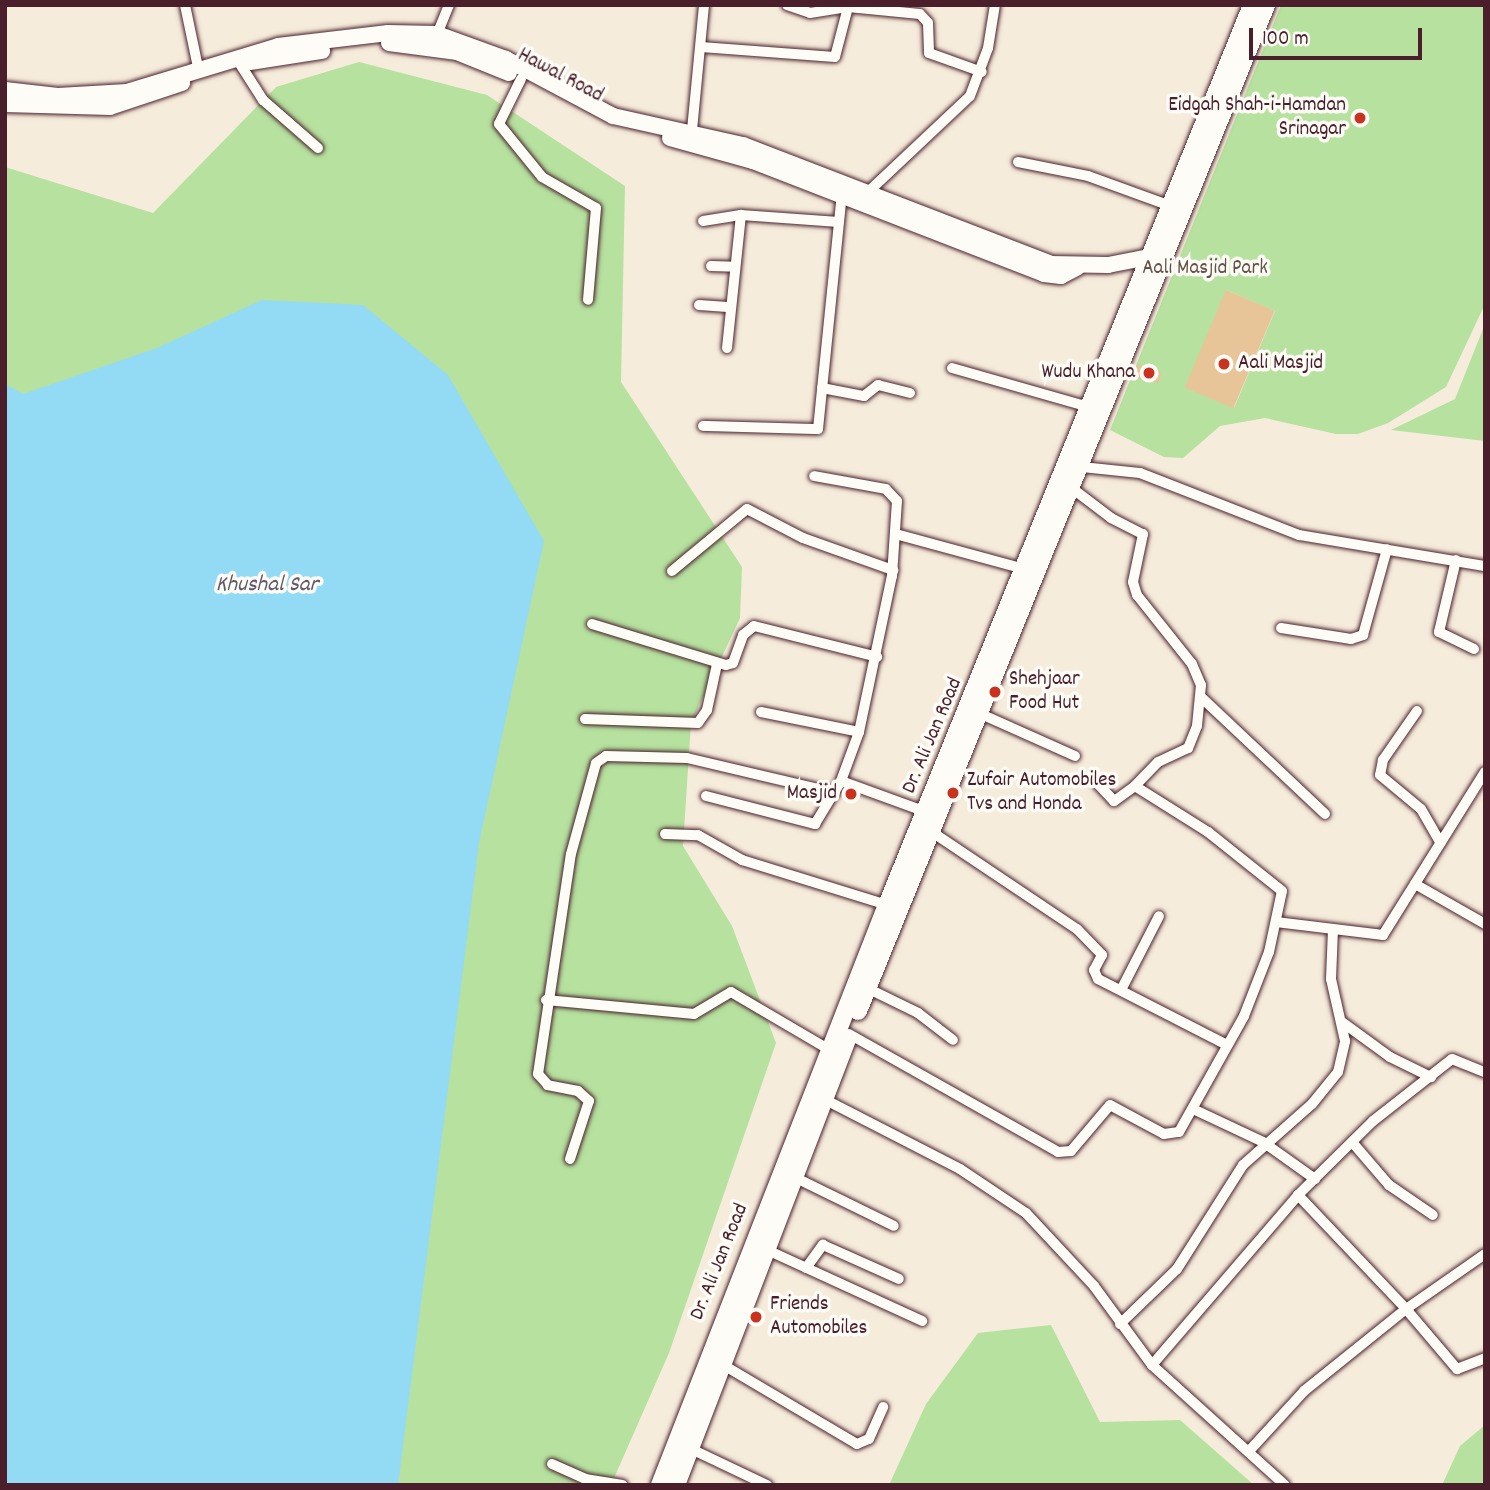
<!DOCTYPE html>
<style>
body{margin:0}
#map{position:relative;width:1490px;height:1490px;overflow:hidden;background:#f6ecdb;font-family:Dekko,sans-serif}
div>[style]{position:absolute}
.green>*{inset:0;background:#b6e19f}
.water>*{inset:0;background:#93daf5}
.building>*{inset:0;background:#e7c599;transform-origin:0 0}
.roads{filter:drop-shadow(0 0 2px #4a1f2b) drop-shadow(0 0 2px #4a1f2b)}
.street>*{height:10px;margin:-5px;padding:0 5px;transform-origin:5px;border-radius:5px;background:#fdfcf7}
.secondary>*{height:16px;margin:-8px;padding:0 8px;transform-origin:8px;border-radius:8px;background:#fdfcf7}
.primary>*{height:18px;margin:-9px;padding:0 9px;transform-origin:9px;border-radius:9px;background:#fdfcf7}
.dots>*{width:19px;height:19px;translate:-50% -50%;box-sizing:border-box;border:4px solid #fdfcf7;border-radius:50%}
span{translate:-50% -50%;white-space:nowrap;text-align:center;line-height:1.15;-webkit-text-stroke:7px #fdfcf7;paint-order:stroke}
.street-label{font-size:21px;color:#4a1f2b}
.poi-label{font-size:21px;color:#4a1f2b}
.right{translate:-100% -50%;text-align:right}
.left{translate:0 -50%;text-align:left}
.park-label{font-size:21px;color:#655048}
.water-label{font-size:23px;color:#605768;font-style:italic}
.frame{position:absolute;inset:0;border:7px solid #4a1f2b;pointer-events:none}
.scale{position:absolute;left:1249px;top:28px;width:173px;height:32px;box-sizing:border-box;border:4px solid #4a1f2b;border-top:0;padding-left:9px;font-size:21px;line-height:24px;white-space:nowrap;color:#4a1f2b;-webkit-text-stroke:5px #fdfcf7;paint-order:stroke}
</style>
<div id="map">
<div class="green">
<div style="clip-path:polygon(evenodd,1281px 5px,1485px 5px,1485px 304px,1446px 387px,1388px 423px,1358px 434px,1336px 434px,1265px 418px,1220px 426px,1183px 458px,1164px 457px,1110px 430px,1281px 5px,1226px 290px,1275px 311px,1234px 408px,1226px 290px)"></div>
<div style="clip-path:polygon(359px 62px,487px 95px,625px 186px,621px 382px,742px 567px,740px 618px,691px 723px,683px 846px,732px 926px,776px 1043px,669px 1353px,611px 1485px,5px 1485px,5px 167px,153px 213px,276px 87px)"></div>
<div style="clip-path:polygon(1485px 324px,1485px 441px,1391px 430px,1455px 399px)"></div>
<div style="clip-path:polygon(1051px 1325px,1100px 1422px,1180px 1420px,1254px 1485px,889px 1485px,926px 1404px,978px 1333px)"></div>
<div style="clip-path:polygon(1485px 1425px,1485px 1485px,1442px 1485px,1460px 1446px)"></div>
</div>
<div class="water">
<div style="clip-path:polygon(262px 300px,363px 305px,448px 375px,544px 541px,479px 843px,398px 1485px,5px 1485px,5px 384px,23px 394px,157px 348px)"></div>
</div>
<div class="building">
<div style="left:1226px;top:290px;width:53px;height:106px;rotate:23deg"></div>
<div style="clip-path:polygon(1138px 364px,1162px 373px,1158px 383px,1136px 378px)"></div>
</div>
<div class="roads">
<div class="street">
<div style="left:185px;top:5px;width:63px;rotate:78.2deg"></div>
<div style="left:787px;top:5px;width:24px;rotate:19deg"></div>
<div style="left:810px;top:13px;width:38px;rotate:-9deg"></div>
<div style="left:848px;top:7px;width:72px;rotate:5.6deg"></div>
<div style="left:920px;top:14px;width:12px;rotate:48deg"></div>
<div style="left:928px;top:23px;width:30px;rotate:88deg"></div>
<div style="left:929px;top:53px;width:56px;rotate:19.7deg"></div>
<div style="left:436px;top:37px;width:35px;rotate:-68deg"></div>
<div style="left:701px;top:47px;width:134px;rotate:4.3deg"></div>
<div style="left:835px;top:57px;width:52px;rotate:-75.4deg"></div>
<div style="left:240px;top:64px;width:43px;rotate:57.4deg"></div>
<div style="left:263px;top:100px;width:73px;rotate:41.1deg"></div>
<div style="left:521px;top:79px;width:50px;rotate:116.1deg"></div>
<div style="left:499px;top:124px;width:68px;rotate:50.9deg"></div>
<div style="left:542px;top:177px;width:62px;rotate:29.9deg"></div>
<div style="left:596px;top:208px;width:92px;rotate:95deg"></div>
<div style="left:692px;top:130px;width:126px;rotate:-84.5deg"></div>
<div style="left:1018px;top:162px;width:71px;rotate:11.3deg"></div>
<div style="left:1088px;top:176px;width:90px;rotate:20deg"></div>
<div style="left:867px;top:193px;width:141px;rotate:-43.3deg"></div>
<div style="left:970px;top:96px;width:51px;rotate:-69.4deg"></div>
<div style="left:988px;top:48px;width:44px;rotate:-80.8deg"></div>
<div style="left:703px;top:221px;width:38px;rotate:-9deg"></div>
<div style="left:741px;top:215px;width:98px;rotate:4.1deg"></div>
<div style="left:711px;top:266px;width:24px;rotate:2deg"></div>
<div style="left:699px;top:305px;width:32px;rotate:4deg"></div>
<div style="left:727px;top:348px;width:134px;rotate:-84deg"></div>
<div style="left:952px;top:368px;width:146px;rotate:15.9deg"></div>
<div style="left:822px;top:388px;width:43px;rotate:10.8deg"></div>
<div style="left:864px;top:396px;width:18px;rotate:-38deg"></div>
<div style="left:878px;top:385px;width:33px;rotate:14deg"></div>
<div style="left:703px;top:426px;width:115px;rotate:1.5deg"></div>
<div style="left:818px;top:429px;width:238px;rotate:-84.2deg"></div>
<div style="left:1082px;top:467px;width:58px;rotate:5.9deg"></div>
<div style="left:1140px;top:473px;width:171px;rotate:21.3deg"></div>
<div style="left:1299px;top:535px;width:189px;rotate:9.5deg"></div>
<div style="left:1073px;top:489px;width:48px;rotate:37.3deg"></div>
<div style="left:1111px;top:518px;width:36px;rotate:27deg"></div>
<div style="left:1143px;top:534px;width:49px;rotate:101.8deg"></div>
<div style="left:1133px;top:582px;width:14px;rotate:73deg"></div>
<div style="left:1137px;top:595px;width:88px;rotate:51.4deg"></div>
<div style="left:1192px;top:664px;width:23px;rotate:67deg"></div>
<div style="left:1201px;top:685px;width:41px;rotate:95.6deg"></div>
<div style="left:1197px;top:726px;width:24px;rotate:112deg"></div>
<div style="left:1188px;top:748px;width:33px;rotate:155deg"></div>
<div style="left:1158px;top:762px;width:33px;rotate:134deg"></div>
<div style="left:899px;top:535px;width:134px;rotate:15.2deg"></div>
<div style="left:1456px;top:560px;width:74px;rotate:103.3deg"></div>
<div style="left:1439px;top:632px;width:39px;rotate:26deg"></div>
<div style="left:672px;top:571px;width:97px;rotate:-39.6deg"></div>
<div style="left:747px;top:509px;width:63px;rotate:27.4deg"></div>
<div style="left:803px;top:538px;width:96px;rotate:19.6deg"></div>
<div style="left:592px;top:624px;width:140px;rotate:17deg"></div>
<div style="left:726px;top:665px;width:7px;rotate:-16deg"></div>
<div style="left:733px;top:663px;width:30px;rotate:-70deg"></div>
<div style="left:743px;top:635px;width:14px;rotate:-39deg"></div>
<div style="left:754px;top:626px;width:127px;rotate:14.1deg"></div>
<div style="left:1281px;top:628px;width:71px;rotate:8.9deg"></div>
<div style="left:1351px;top:639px;width:13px;rotate:-18deg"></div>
<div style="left:1363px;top:635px;width:89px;rotate:-74.4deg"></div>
<div style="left:1202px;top:698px;width:169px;rotate:43.3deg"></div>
<div style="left:1417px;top:711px;width:60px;rotate:124.8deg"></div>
<div style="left:1383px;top:760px;width:15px;rotate:101deg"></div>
<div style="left:1380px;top:775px;width:53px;rotate:39.7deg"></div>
<div style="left:1421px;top:809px;width:39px;rotate:60deg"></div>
<div style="left:761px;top:712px;width:100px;rotate:11.5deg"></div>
<div style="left:981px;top:714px;width:103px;rotate:24.1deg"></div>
<div style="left:585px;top:719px;width:113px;rotate:2deg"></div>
<div style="left:698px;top:723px;width:16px;rotate:-55deg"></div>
<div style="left:707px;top:710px;width:47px;rotate:-77.7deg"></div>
<div style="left:841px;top:781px;width:90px;rotate:20deg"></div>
<div style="left:706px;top:796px;width:113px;rotate:14.4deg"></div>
<div style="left:815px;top:824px;width:50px;rotate:-58.8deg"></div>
<div style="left:841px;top:781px;width:52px;rotate:-69.8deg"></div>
<div style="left:859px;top:732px;width:159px;rotate:-78.1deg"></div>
<div style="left:892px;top:576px;width:75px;rotate:-86.2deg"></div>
<div style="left:897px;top:501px;width:16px;rotate:-133deg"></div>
<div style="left:886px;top:489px;width:73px;rotate:-169.8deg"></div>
<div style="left:932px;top:832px;width:174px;rotate:33.8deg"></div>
<div style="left:1077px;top:929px;width:36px;rotate:46deg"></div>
<div style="left:1102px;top:955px;width:17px;rotate:118deg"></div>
<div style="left:1094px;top:970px;width:10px;rotate:66deg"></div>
<div style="left:1098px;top:979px;width:145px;rotate:27.1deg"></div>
<div style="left:665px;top:834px;width:33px;rotate:2deg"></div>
<div style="left:698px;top:835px;width:51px;rotate:29.6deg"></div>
<div style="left:742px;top:860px;width:152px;rotate:17.2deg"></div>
<div style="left:1415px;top:884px;width:81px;rotate:29.7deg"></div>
<div style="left:1276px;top:922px;width:108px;rotate:6.9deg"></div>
<div style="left:1383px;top:935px;width:192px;rotate:-58deg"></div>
<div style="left:867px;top:988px;width:57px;rotate:26.1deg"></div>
<div style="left:918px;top:1013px;width:44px;rotate:37.6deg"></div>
<div style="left:1121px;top:990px;width:83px;rotate:-62.8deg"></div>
<div style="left:546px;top:1000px;width:149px;rotate:5.4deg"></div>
<div style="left:694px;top:1014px;width:43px;rotate:-30.7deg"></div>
<div style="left:731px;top:992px;width:115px;rotate:30.4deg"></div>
<div style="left:1342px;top:1022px;width:59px;rotate:36.1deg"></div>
<div style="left:1390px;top:1057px;width:46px;rotate:26deg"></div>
<div style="left:849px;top:1034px;width:240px;rotate:29.4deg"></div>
<div style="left:1058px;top:1152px;width:13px;rotate:-4deg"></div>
<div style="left:1071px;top:1151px;width:60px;rotate:-49.7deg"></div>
<div style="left:1110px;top:1105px;width:61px;rotate:28.2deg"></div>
<div style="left:1164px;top:1134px;width:15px;rotate:-8deg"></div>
<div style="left:1179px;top:1132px;width:133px;rotate:-60.7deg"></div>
<div style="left:1244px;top:1016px;width:69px;rotate:-68.7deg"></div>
<div style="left:1269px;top:952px;width:62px;rotate:-78deg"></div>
<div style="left:1282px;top:891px;width:95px;rotate:-141.4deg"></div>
<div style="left:1208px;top:832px;width:86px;rotate:-147.8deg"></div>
<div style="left:1135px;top:786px;width:26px;rotate:144deg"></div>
<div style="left:1114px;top:801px;width:25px;rotate:-133deg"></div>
<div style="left:820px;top:1097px;width:157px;rotate:27.2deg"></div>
<div style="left:960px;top:1169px;width:79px;rotate:33.7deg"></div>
<div style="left:1026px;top:1213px;width:100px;rotate:47deg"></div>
<div style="left:1094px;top:1286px;width:98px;rotate:53.7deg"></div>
<div style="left:1152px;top:1365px;width:179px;rotate:42.1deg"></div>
<div style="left:1193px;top:1109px;width:77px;rotate:25.2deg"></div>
<div style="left:1263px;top:1142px;width:64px;rotate:35.4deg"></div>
<div style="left:1352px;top:1142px;width:57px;rotate:49.3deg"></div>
<div style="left:1389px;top:1185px;width:53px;rotate:34.3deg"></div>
<div style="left:570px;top:1159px;width:61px;rotate:-71.9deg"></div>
<div style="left:589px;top:1101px;width:15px;rotate:-138deg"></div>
<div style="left:578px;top:1091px;width:31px;rotate:-169deg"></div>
<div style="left:548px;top:1085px;width:15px;rotate:-132deg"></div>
<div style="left:538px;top:1074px;width:222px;rotate:-81.5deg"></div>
<div style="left:571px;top:854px;width:94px;rotate:-74.6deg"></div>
<div style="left:596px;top:763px;width:12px;rotate:-35deg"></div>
<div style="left:606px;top:756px;width:81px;rotate:1.4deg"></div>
<div style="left:687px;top:758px;width:152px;rotate:13.3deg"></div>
<div style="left:794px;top:1177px;width:111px;rotate:26.1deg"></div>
<div style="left:1298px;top:1195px;width:157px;rotate:46.5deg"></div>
<div style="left:1406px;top:1309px;width:96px;rotate:-34.8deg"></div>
<div style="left:765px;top:1249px;width:173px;rotate:24.6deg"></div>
<div style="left:806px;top:1268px;width:29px;rotate:-54deg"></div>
<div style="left:823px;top:1245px;width:83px;rotate:24.1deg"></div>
<div style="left:1120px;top:1324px;width:79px;rotate:-44deg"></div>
<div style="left:1177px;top:1269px;width:123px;rotate:-57.6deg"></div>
<div style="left:1243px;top:1165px;width:92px;rotate:-41.5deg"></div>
<div style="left:1312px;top:1104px;width:41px;rotate:-50.9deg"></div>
<div style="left:1338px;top:1072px;width:32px;rotate:-77deg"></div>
<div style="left:1345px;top:1041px;width:64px;rotate:-102.7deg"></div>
<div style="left:1331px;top:979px;width:49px;rotate:-87.7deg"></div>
<div style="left:720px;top:1363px;width:159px;rotate:30.6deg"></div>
<div style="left:857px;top:1444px;width:13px;rotate:-23deg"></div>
<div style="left:869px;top:1439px;width:35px;rotate:-66deg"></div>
<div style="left:1152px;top:1365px;width:224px;rotate:-49.3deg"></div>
<div style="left:1298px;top:1195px;width:105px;rotate:-44.6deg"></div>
<div style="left:1373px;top:1121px;width:100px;rotate:-38.1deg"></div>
<div style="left:1452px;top:1059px;width:35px;rotate:22deg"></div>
<div style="left:687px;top:1447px;width:89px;rotate:25.4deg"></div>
<div style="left:1250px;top:1450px;width:80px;rotate:-47.5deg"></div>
<div style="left:1304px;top:1391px;width:131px;rotate:-38.8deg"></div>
<div style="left:1406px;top:1309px;width:79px;rotate:49.6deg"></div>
<div style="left:1457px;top:1369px;width:30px;rotate:-21deg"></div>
<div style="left:552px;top:1464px;width:36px;rotate:24deg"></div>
<div style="left:585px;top:1479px;width:38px;rotate:9deg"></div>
</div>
<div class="secondary">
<div style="left:389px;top:43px;width:69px;rotate:7.5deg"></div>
<div style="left:457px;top:52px;width:56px;rotate:22deg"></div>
<div style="left:250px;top:62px;width:73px;rotate:-8.7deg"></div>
<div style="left:5px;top:90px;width:53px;rotate:6.5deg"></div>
<div style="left:58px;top:96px;width:69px;rotate:-3.3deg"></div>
<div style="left:127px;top:92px;width:158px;rotate:-16.9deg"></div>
<div style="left:278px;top:46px;width:111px;rotate:-6.7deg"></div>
<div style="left:388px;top:33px;width:49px;rotate:1.2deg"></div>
<div style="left:437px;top:34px;width:73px;rotate:19.9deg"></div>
<div style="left:506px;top:59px;width:121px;rotate:28deg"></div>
<div style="left:613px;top:116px;width:133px;rotate:12.6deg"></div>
<div style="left:743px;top:145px;width:330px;rotate:21.1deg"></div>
<div style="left:1051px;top:264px;width:57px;rotate:1deg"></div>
<div style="left:1108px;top:265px;width:52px;rotate:-11.1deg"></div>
<div style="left:5px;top:104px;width:105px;rotate:1.6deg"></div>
<div style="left:110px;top:107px;width:76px;rotate:-18.4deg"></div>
<div style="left:670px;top:138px;width:86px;rotate:15.5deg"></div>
<div style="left:753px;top:161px;width:312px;rotate:21.2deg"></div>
<div style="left:1044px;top:274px;width:17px;rotate:7deg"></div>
<div style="left:1061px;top:276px;width:19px;rotate:-28deg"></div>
</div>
<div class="primary">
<div style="left:858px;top:1011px;width:1086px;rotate:-67.92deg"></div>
<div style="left:660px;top:1485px;width:623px;rotate:-68.63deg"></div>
<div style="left:887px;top:905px;width:971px;rotate:-67.92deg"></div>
<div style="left:676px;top:1485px;width:477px;rotate:-69deg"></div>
</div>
</div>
<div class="dots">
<div style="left:1360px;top:118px;background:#c8321e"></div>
<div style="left:1224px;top:364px;background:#c8321e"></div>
<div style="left:1149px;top:373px;background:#c8321e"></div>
<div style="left:995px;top:692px;background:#c8321e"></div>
<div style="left:953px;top:793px;background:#c8321e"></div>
<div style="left:851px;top:794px;background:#c8321e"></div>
<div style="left:756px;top:1317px;background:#c8321e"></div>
</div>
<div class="street-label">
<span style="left:560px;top:76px;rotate:28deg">Hawal Road</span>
<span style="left:933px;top:736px;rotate:-67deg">Dr. Ali Jan Road</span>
<span style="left:720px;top:1262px;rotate:-68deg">Dr. Ali Jan Road</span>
</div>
<div class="poi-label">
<span class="right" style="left:1346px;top:118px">Eidgah Shah-i-Hamdan<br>Srinagar</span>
<span class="left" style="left:1238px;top:364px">Aali Masjid</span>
<span class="right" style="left:1135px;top:373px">Wudu Khana</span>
<span class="left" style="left:1009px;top:692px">Shehjaar<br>Food Hut</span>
<span class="left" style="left:967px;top:793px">Zufair Automobiles<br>Tvs and Honda</span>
<span class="right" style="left:837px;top:794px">Masjid</span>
<span class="left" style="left:770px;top:1317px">Friends<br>Automobiles</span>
</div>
<div class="park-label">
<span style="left:1205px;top:269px">Aali Masjid Park</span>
</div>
<div class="water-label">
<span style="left:267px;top:586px">Khushal Sar</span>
</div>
<div class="frame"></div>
<div class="scale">100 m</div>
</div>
